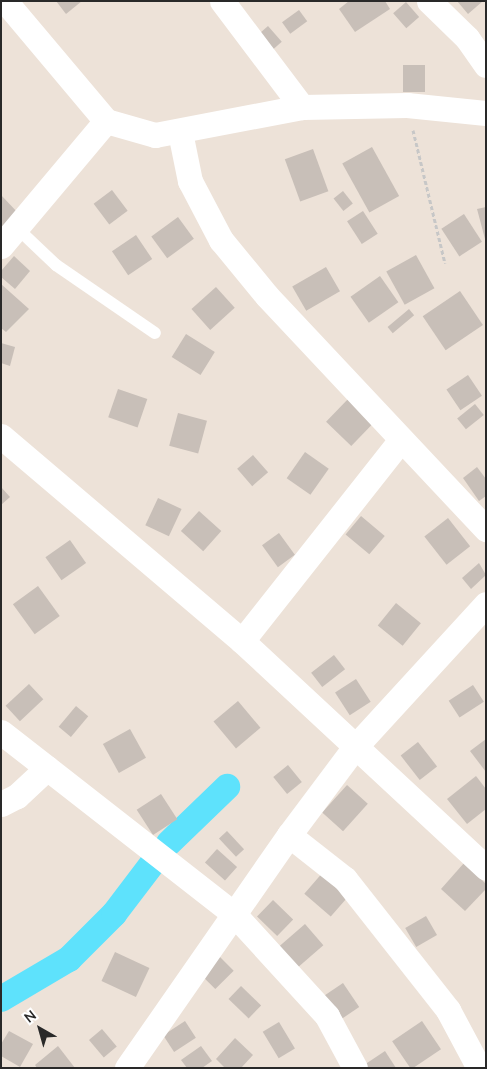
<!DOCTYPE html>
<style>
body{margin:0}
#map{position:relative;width:487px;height:1069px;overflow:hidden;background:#ede2d8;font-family:"Nunito Sans",sans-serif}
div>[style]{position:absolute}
.canal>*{height:26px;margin:-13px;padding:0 13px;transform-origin:13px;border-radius:13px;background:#5ee2fc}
.building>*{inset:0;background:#c8bfb8;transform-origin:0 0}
.path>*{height:3px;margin-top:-1.5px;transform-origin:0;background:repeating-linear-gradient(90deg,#c7c7c7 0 4px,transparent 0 6.5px)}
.service>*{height:12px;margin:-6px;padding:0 6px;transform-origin:6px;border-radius:6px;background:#fff}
.minor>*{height:25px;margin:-12.5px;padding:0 12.5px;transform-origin:12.5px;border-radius:12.5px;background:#fff}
span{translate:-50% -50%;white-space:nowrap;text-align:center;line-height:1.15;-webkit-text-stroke:4px #fff;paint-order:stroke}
.frame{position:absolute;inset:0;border:2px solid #292929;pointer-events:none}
.north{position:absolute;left:15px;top:1004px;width:50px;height:50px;-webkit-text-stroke:4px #fff;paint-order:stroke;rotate:322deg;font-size:14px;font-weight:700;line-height:20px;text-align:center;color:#292929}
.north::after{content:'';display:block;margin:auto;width:18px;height:22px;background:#292929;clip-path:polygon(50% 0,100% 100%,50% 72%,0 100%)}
</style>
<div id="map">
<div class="canal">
<div style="left:169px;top:843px;width:81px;rotate:-44deg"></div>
<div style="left:1px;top:999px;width:79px;rotate:-30.5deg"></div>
<div style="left:69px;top:959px;width:64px;rotate:-45deg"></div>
<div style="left:114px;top:914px;width:63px;rotate:-52.8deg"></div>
</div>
<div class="building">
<div style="clip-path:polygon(56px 1px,82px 1px,66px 14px)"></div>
<div style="clip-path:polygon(349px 1px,385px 1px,390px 9px,355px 32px,339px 9px)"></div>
<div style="clip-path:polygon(457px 1px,483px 1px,468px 14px)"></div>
<div style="left:406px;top:2px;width:20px;height:17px;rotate:49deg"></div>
<div style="left:299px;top:10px;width:14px;height:21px;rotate:54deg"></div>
<div style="left:268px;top:26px;width:21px;height:17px;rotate:49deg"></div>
<div style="left:403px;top:65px;width:22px;height:27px"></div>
<div style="left:372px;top:147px;width:56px;height:34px;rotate:61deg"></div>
<div style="left:313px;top:149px;width:45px;height:30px;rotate:70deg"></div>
<div style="left:112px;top:190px;width:26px;height:23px;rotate:53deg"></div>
<div style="left:343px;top:191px;width:16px;height:12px;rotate:52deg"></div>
<div style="clip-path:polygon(1px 195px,19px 214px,1px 231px)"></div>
<div style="clip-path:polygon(486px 207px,486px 239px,485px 239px,477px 209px)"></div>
<div style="left:363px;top:211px;width:27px;height:19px;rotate:57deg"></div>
<div style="left:464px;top:214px;width:33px;height:27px;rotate:57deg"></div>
<div style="left:178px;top:217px;width:27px;height:33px;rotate:54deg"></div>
<div style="left:136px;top:235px;width:29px;height:29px;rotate:56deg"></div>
<div style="left:416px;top:255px;width:38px;height:34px;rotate:61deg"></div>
<div style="clip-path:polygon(14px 256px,30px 271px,15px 289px,1px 277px,1px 271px)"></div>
<div style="left:326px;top:267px;width:28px;height:39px;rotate:60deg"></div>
<div style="left:380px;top:276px;width:32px;height:36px;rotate:55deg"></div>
<div style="clip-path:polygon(1px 284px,29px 309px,6px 332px,1px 328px)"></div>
<div style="left:216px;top:287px;width:28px;height:33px;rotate:48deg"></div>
<div style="left:460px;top:291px;width:41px;height:45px;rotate:56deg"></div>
<div style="left:409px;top:309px;width:8px;height:28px;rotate:50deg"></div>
<div style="left:186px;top:334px;width:34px;height:27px;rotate:32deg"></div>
<div style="clip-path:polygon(1px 343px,15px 347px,10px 366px,1px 363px)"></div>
<div style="left:468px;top:375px;width:25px;height:26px;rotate:56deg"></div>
<div style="left:118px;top:389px;width:31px;height:30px;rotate:19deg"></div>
<div style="left:349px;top:398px;width:35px;height:33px;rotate:44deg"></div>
<div style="left:475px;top:404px;width:14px;height:23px;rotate:51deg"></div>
<div style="left:178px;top:413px;width:30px;height:34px;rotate:15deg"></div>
<div style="left:305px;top:452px;width:29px;height:32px;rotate:35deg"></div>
<div style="left:253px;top:455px;width:23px;height:21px;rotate:49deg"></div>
<div style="clip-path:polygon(477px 467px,486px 479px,486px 496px,479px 501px,463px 478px)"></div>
<div style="clip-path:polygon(1px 487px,10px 497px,1px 505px)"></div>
<div style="left:158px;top:498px;width:26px;height:30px;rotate:25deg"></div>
<div style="left:199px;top:511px;width:30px;height:27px;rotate:42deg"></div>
<div style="left:361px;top:516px;width:31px;height:24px;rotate:40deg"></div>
<div style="left:448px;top:518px;width:36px;height:30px;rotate:52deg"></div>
<div style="left:279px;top:533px;width:27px;height:21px;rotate:54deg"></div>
<div style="left:70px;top:540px;width:28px;height:30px;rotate:55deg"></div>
<div style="clip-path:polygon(479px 563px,486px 575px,471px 589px,462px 578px)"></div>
<div style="left:38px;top:586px;width:37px;height:31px;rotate:54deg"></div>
<div style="left:396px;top:603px;width:32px;height:29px;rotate:39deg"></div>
<div style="left:334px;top:655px;width:18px;height:29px;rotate:52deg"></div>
<div style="left:356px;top:679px;width:27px;height:25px;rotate:57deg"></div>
<div style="left:29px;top:684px;width:21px;height:32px;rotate:47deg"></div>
<div style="left:473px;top:685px;width:20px;height:29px;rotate:57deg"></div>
<div style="left:238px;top:701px;width:35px;height:32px;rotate:50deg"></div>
<div style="left:76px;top:706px;width:16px;height:27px;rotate:40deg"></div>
<div style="left:130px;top:729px;width:33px;height:31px;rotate:61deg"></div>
<div style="clip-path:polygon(486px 739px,486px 772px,470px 751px)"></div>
<div style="left:418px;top:742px;width:31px;height:22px;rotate:52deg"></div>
<div style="left:288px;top:765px;width:22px;height:19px;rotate:51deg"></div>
<div style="clip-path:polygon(476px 776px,486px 789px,486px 809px,467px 824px,447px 799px)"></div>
<div style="left:347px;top:785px;width:28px;height:37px;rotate:42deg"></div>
<div style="left:161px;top:794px;width:30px;height:29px;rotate:57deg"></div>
<div style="left:227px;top:831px;width:25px;height:11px;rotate:47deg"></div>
<div style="left:217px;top:849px;width:27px;height:18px;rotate:42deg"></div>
<div style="clip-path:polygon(464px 863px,486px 884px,486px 889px,465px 911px,441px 889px)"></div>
<div style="left:324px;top:871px;width:35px;height:30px;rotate:41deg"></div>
<div style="left:273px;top:900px;width:28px;height:23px;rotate:44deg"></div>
<div style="left:426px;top:916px;width:22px;height:24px;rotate:60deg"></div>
<div style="left:305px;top:924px;width:28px;height:34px;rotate:49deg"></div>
<div style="left:115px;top:952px;width:38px;height:32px;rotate:25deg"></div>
<div style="left:216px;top:953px;width:25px;height:26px;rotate:45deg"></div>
<div style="left:343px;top:983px;width:29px;height:25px;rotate:56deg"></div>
<div style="left:241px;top:986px;width:28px;height:18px;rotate:44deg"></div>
<div style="left:185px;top:1021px;width:20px;height:26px;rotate:57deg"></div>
<div style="left:422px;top:1021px;width:34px;height:36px;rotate:56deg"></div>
<div style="left:279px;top:1022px;width:31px;height:19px;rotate:59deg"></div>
<div style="left:102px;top:1029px;width:23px;height:17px;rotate:50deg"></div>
<div style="clip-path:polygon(9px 1031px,33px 1044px,20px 1067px,1px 1056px,1px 1044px)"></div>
<div style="clip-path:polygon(235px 1038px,253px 1055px,241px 1068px,225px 1068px,216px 1059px)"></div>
<div style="clip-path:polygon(58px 1046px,75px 1068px,37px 1068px,35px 1065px)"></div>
<div style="clip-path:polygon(201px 1046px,212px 1061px,202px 1068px,187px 1068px,181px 1060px)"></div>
<div style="clip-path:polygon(385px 1051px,396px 1068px,362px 1068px,361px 1067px)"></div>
</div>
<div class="path">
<div style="left:413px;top:130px;width:137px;rotate:76.5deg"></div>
</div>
<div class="service">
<div style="left:17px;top:228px;width:54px;rotate:43.5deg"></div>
<div style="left:56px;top:265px;width:120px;rotate:34.5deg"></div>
</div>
<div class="minor">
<div style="left:5px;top:1px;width:157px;rotate:49.9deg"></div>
<div style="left:222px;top:1px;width:133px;rotate:53deg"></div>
<div style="left:429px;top:1px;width:53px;rotate:44.2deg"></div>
<div style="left:467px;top:38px;width:33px;rotate:55deg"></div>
<div style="left:180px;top:132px;width:50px;rotate:78.5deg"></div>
<div style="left:190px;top:181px;width:67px;rotate:62.3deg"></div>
<div style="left:221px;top:240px;width:72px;rotate:50.6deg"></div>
<div style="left:267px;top:296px;width:320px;rotate:46.8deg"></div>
<div style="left:1px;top:246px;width:163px;rotate:-50deg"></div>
<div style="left:106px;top:121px;width:51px;rotate:15.9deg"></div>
<div style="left:155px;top:135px;width:150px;rotate:-10.8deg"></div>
<div style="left:302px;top:107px;width:105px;rotate:-1.1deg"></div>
<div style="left:407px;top:105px;width:79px;rotate:5.8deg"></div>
<div style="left:1px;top:436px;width:316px;rotate:40.4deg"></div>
<div style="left:242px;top:641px;width:333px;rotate:42.9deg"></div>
<div style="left:242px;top:641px;width:256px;rotate:-51.7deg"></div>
<div style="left:1px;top:732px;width:296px;rotate:38deg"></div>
<div style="left:234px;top:914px;width:138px;rotate:47.6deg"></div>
<div style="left:327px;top:1016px;width:59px;rotate:61.7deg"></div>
<div style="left:1px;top:804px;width:18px;rotate:-27deg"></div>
<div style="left:17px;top:796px;width:41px;rotate:-43deg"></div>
<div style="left:289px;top:835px;width:71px;rotate:38.2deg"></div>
<div style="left:345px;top:879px;width:167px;rotate:51.8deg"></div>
<div style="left:448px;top:1010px;width:66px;rotate:61.9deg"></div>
<div style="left:127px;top:1068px;width:284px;rotate:-55.2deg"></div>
<div style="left:289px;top:835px;width:109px;rotate:-53.2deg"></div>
<div style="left:354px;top:748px;width:195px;rotate:-47.5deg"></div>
</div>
<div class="frame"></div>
<div class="north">N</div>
</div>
